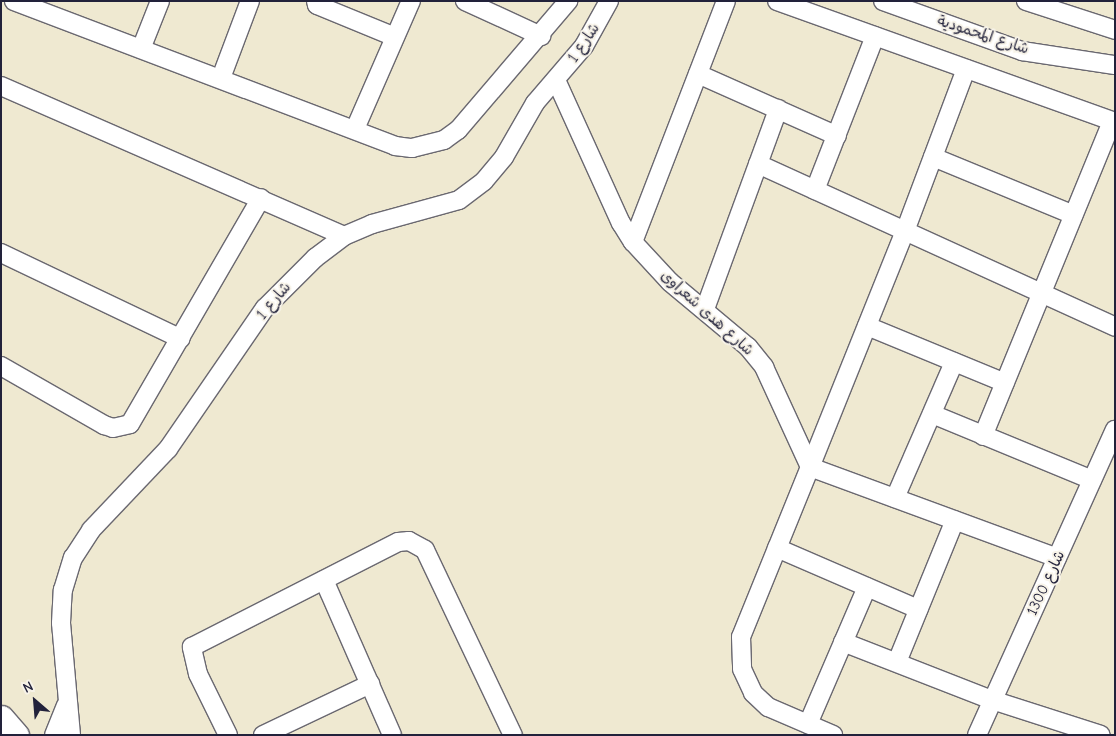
<!DOCTYPE html>
<meta charset="utf-8">
<style>
body{margin:0}
#map{position:relative;width:1116px;height:736px;overflow:hidden;background:#efe9d1;font-family:"Comic Neue","Playpen Sans Arabic",sans-serif}
div>[style]{position:absolute}
.roads{filter:drop-shadow(1px 0 #6a6870) drop-shadow(-1px 0 #6a6870) drop-shadow(0 1px #6a6870) drop-shadow(0 -1px #6a6870)}
.street>*{height:18px;margin:-9px;padding:0 9px;transform-origin:9px;border-radius:9px;background:#fff}
.secondary>*{height:25px;margin:-12.5px;padding:0 12.5px;transform-origin:12.5px;border-radius:12.5px;background:#fff}
span{translate:-50% -50%;white-space:nowrap;text-align:center;line-height:1.15;-webkit-text-stroke:4px #f7f3e8;paint-order:stroke}
.street-label{font-size:15px;color:#22223b}
.frame{position:absolute;inset:0;border:2px solid #22223b;pointer-events:none}
.north{position:absolute;left:10px;top:676px;width:50px;height:50px;-webkit-text-stroke:4px #f7f3e8;paint-order:stroke;rotate:333deg;font-size:14px;font-weight:700;line-height:20px;text-align:center;color:#22223b}
.north::after{content:'';display:block;margin:auto;width:18px;height:22px;background:#22223b;clip-path:polygon(50% 0,100% 100%,50% 72%,0 100%)}
</style>
<div id="map">
<div class="roads">
<div class="street">
<div style="left:14px;top:1px;width:408px;rotate:20.8deg"></div>
<div style="left:395px;top:146px;width:17px;rotate:7deg"></div>
<div style="left:412px;top:148px;width:33px;rotate:-14deg"></div>
<div style="left:444px;top:140px;width:17px;rotate:-36deg"></div>
<div style="left:458px;top:130px;width:170px;rotate:-49.5deg"></div>
<div style="left:316px;top:1px;width:4px;rotate:76deg"></div>
<div style="left:317px;top:5px;width:84px;rotate:22.3deg"></div>
<div style="left:465px;top:1px;width:84px;rotate:24.7deg"></div>
<div style="left:777px;top:1px;width:359px;rotate:19.7deg"></div>
<div style="left:883px;top:1px;width:148px;rotate:19.8deg"></div>
<div style="left:1022px;top:51px;width:94px;rotate:8.6deg"></div>
<div style="left:1026px;top:1px;width:94px;rotate:18deg"></div>
<div style="left:141px;top:49px;width:52px;rotate:-68.4deg"></div>
<div style="left:966px;top:69px;width:173px;rotate:110.6deg"></div>
<div style="left:905px;top:231px;width:254px;rotate:111.9deg"></div>
<div style="left:810px;top:467px;width:263px;rotate:20.2deg"></div>
<div style="left:698px;top:74px;width:152px;rotate:24deg"></div>
<div style="left:221px;top:78px;width:82px;rotate:-69.4deg"></div>
<div style="left:556px;top:80px;width:157px;rotate:65.6deg"></div>
<div style="left:621px;top:223px;width:22px;rotate:58deg"></div>
<div style="left:633px;top:242px;width:54px;rotate:47.2deg"></div>
<div style="left:670px;top:282px;width:102px;rotate:39.8deg"></div>
<div style="left:748px;top:347px;width:26px;rotate:51deg"></div>
<div style="left:764px;top:367px;width:110px;rotate:65.3deg"></div>
<div style="left:810px;top:467px;width:183px;rotate:112.1deg"></div>
<div style="left:741px;top:637px;width:32px;rotate:88deg"></div>
<div style="left:742px;top:669px;width:26px;rotate:65deg"></div>
<div style="left:753px;top:693px;width:21px;rotate:43deg"></div>
<div style="left:768px;top:707px;width:71px;rotate:23.3deg"></div>
<div style="left:1px;top:86px;width:374px;rotate:23.6deg"></div>
<div style="left:355px;top:129px;width:140px;rotate:-66.4deg"></div>
<div style="left:933px;top:157px;width:152px;rotate:22.4deg"></div>
<div style="left:758px;top:164px;width:392px;rotate:24.5deg"></div>
<div style="left:815px;top:190px;width:165px;rotate:-68.7deg"></div>
<div style="left:633px;top:242px;width:258px;rotate:-68.9deg"></div>
<div style="left:1px;top:253px;width:199px;rotate:25.5deg"></div>
<div style="left:705px;top:309px;width:213px;rotate:-69.9deg"></div>
<div style="left:867px;top:326px;width:149px;rotate:22.4deg"></div>
<div style="left:1px;top:366px;width:119px;rotate:29.8deg"></div>
<div style="left:104px;top:425px;width:9px;rotate:18deg"></div>
<div style="left:113px;top:428px;width:17px;rotate:-13deg"></div>
<div style="left:130px;top:424px;width:261px;rotate:-59.9deg"></div>
<div style="left:932px;top:414px;width:173px;rotate:22.4deg"></div>
<div style="left:983px;top:436px;width:340px;rotate:-67.7deg"></div>
<div style="left:895px;top:498px;width:148px;rotate:-66.5deg"></div>
<div style="left:777px;top:548px;width:154px;rotate:23.4deg"></div>
<div style="left:324px;top:580px;width:169px;rotate:66.3deg"></div>
<div style="left:843px;top:642px;width:160px;rotate:21.3deg"></div>
<div style="left:992px;top:700px;width:114px;rotate:17.8deg"></div>
<div style="left:897px;top:662px;width:153px;rotate:-67.8deg"></div>
<div style="left:808px;top:724px;width:149px;rotate:-66.7deg"></div>
<div style="left:54px;top:735px;width:32px;rotate:-68deg"></div>
<div style="left:71px;top:735px;width:112px;rotate:-95.1deg"></div>
<div style="left:61px;top:623px;width:33px;rotate:-87deg"></div>
<div style="left:63px;top:590px;width:34px;rotate:-73deg"></div>
<div style="left:73px;top:558px;width:33px;rotate:-57deg"></div>
<div style="left:91px;top:530px;width:112px;rotate:-46.5deg"></div>
<div style="left:168px;top:449px;width:171px;rotate:-55.5deg"></div>
<div style="left:265px;top:308px;width:71px;rotate:-45deg"></div>
<div style="left:315px;top:258px;width:36px;rotate:-37deg"></div>
<div style="left:344px;top:236px;width:30px;rotate:-23deg"></div>
<div style="left:372px;top:224px;width:90px;rotate:-15.4deg"></div>
<div style="left:459px;top:200px;width:31px;rotate:-37deg"></div>
<div style="left:484px;top:181px;width:31px;rotate:-50deg"></div>
<div style="left:504px;top:157px;width:62px;rotate:-60.1deg"></div>
<div style="left:535px;top:103px;width:75px;rotate:-49.3deg"></div>
<div style="left:584px;top:46px;width:51px;rotate:-60.9deg"></div>
<div style="left:228px;top:735px;width:68px;rotate:-116.2deg"></div>
<div style="left:198px;top:674px;width:28px;rotate:-103deg"></div>
<div style="left:192px;top:647px;width:231px;rotate:-27deg"></div>
<div style="left:398px;top:542px;width:11px;rotate:-5deg"></div>
<div style="left:409px;top:541px;width:18px;rotate:29deg"></div>
<div style="left:425px;top:550px;width:205px;rotate:64.6deg"></div>
<div style="left:263px;top:735px;width:119px;rotate:-25.5deg"></div>
<div style="left:977px;top:735px;width:335px;rotate:-65.7deg"></div>
</div>
<div class="secondary">
<div style="left:1px;top:718px;width:23px;rotate:49deg"></div>
</div>
</div>
<div class="street-label">
<span style="left:983px;top:35px;rotate:18deg">شارع المحمودية</span>
<span style="left:584px;top:43px;rotate:-56deg">شارع 1</span>
<span style="left:274px;top:301px;rotate:-50deg">شارع 1</span>
<span style="left:707px;top:313px;rotate:42deg">شارع هدى شعراوى</span>
<span style="left:1046px;top:583px;rotate:-65deg">شارع 1300</span>
</div>
<div class="frame"></div>
<div class="north">N</div>
</div>
